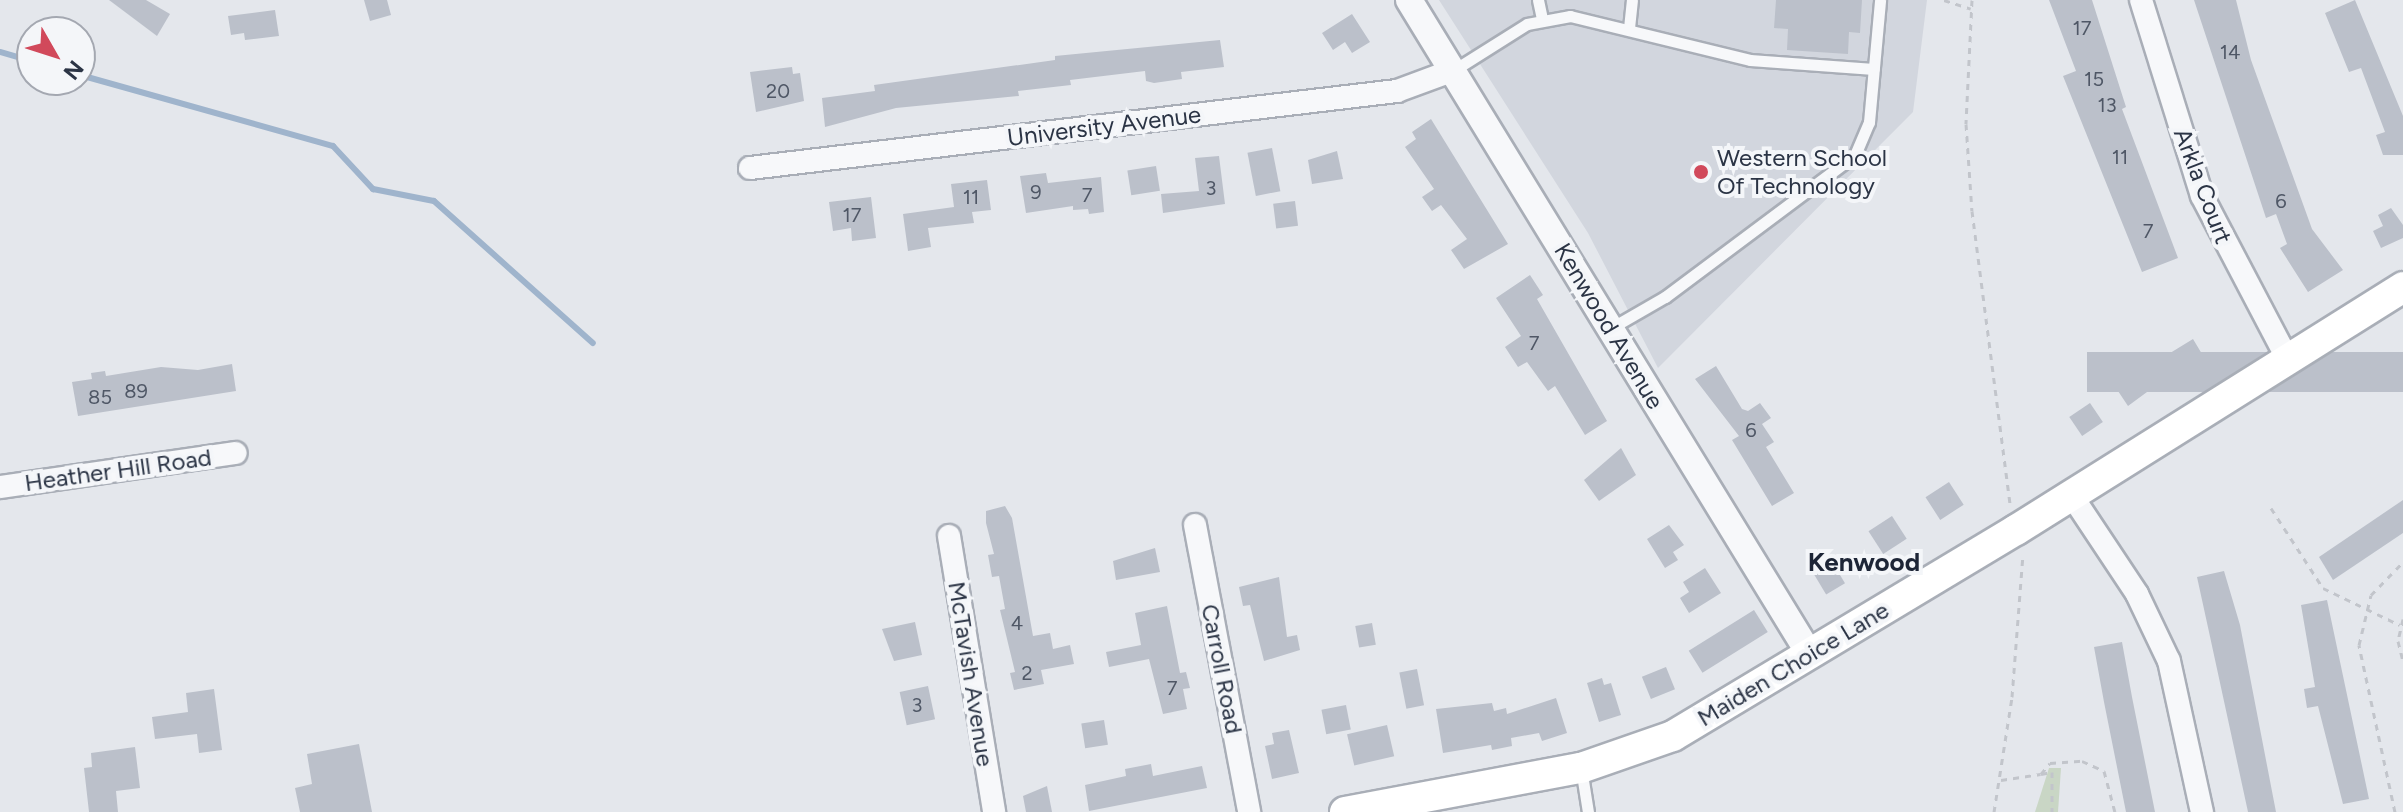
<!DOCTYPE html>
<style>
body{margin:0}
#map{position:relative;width:2403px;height:812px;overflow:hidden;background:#e4e7ec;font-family:Figtree,sans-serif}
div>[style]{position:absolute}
.built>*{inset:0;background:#d2d6de}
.green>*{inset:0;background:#c9d6c5}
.stream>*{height:6px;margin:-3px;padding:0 3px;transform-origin:3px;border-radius:3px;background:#9fb4cc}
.building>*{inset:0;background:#bbc0ca;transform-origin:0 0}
.path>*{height:3px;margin-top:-1.5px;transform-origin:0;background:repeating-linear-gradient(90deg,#c2c5cb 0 6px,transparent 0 12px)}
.roads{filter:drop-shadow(2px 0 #a9aeb7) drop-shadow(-2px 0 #a9aeb7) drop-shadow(0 2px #a9aeb7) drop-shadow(0 -2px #a9aeb7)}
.service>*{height:11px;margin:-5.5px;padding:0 5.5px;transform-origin:5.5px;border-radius:5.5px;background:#f7f8fa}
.minor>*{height:22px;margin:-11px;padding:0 11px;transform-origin:11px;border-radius:11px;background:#f7f8fa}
.tertiary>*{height:26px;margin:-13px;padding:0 13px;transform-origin:13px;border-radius:13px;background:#f7f8fa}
.secondary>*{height:30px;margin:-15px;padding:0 15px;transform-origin:15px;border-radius:15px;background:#fff}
.dots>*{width:22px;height:22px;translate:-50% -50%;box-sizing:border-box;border:4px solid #f4f6f9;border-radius:50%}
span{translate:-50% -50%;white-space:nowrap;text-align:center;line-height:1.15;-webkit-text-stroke:8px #f4f6f9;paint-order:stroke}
.number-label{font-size:20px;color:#4f5766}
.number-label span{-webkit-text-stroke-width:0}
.street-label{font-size:24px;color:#2b3445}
.poi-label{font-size:24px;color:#2b3445}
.left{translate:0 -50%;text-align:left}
.neighbourhood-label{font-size:26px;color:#1d2536;font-weight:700}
.north{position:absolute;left:16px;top:16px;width:80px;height:80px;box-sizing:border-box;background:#f4f6f9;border:2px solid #a4a8b1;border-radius:50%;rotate:129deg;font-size:22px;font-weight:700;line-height:32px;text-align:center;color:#2b3445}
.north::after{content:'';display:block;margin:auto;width:28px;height:36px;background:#d1495b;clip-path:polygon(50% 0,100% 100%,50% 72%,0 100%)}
</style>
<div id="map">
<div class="built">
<div style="clip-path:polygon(1439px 0,1927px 0,1913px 112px,1658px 368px,1588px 233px)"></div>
</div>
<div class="green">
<div style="clip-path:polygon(2049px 768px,2061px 768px,2058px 812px,2035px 812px)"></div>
</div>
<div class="stream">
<div style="left:0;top:52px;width:33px;rotate:16deg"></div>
<div style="left:80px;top:75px;width:263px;rotate:15.7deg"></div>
<div style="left:333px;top:146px;width:59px;rotate:47.1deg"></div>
<div style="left:373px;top:189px;width:62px;rotate:11.1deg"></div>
<div style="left:434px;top:201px;width:213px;rotate:41.8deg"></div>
</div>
<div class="building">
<div style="clip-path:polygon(109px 0,146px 0,170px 14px,157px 36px)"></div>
<div style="clip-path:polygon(364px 0,387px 0,391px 15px,370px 21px)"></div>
<div style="clip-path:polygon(1776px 0,1862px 0,1860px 33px,1849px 32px,1848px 54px,1787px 50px,1788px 29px,1774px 28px)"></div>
<div style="clip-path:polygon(2049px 0,2092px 0,2126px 107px,2122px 109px,2178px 258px,2142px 272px,2063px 76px,2076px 71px)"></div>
<div style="clip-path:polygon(2194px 0,2236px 0,2251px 60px,2312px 229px,2343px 270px,2308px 292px,2280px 248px,2287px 244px,2276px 214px,2266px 218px)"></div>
<div style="clip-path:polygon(2355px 0,2403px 116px,2403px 155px,2383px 155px,2376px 135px,2385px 132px,2361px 68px,2349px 72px,2325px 13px)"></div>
<div style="clip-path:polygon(275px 10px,279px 36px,245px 40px,244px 33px,231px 35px,228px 16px)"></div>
<div style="clip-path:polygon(1352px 14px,1370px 42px,1352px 53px,1345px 42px,1333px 50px,1322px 33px)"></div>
<div style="clip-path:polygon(1220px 40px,1224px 67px,1181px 72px,1182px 79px,1154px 83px,1146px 81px,1145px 71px,1070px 80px,1071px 85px,1018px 91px,1019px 96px,896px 108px,825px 127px,822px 98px,875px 91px,874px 85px,1055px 60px,1055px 56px)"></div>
<div style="clip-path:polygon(792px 67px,793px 74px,800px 73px,804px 101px,756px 112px,750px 72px)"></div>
<div style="clip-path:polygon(1431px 119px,1508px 244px,1464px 269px,1451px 250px,1467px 239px,1441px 205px,1432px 211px,1422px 197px,1434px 189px,1405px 147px,1416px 139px,1412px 132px)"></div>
<div style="left:1272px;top:148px;width:44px;height:25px;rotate:79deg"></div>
<div style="clip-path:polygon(1337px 151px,1343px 179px,1312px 184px,1308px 160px)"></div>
<div style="clip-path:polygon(1219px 156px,1225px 204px,1163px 213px,1161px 194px,1199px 191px,1195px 158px)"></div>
<div style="left:1156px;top:166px;width:25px;height:29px;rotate:81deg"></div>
<div style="clip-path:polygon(1046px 173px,1048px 183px,1101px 177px,1104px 212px,1089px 214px,1088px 209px,1073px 210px,1073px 206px,1026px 213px,1020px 176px)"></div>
<div style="clip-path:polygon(987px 180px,991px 210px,972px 212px,974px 223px,928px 228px,931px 247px,908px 251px,903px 214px,954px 207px,951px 184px)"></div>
<div style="clip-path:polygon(871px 197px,876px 238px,852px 241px,851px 228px,833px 231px,829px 202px)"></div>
<div style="left:1295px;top:201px;width:25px;height:22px;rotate:83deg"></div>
<div style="clip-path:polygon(2391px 208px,2403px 225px,2403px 238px,2381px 248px,2373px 231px,2383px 226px,2378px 215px)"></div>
<div style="clip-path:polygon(1530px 275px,1543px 295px,1537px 299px,1607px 421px,1585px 435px,1555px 386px,1548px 391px,1527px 362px,1518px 367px,1505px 347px,1521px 336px,1496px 298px)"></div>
<div style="clip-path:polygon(2193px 339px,2205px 359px,2184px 372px,2181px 367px,2128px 406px,2114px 385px,2127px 377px,2121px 369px,2137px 358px,2144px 369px)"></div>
<div style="left:2403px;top:352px;width:40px;height:316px;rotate:90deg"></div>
<div style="clip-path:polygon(232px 364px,236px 391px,78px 416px,72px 382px,92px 379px,91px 373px,105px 371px,106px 376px,161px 367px,198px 370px)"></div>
<div style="clip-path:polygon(1716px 366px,1742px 409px,1748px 411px,1760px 403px,1771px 418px,1762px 424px,1774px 442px,1766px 447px,1794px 493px,1772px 506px,1732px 440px,1739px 436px,1695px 379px)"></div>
<div style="left:2090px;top:403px;width:23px;height:25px;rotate:56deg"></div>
<div style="clip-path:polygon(1621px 448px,1636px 475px,1599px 501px,1584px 480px)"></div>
<div style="left:1949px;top:482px;width:27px;height:28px;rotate:57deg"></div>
<div style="clip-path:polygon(2403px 500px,2403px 533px,2333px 580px,2319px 557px)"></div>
<div style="clip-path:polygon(1005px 506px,1012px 518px,1033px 636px,1050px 633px,1053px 649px,1070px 645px,1074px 664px,1041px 670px,1044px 684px,1014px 690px,1010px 673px,1015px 672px,1000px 610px,1005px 609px,999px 576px,992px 577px,988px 555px,994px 554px,986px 523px,986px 511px)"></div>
<div style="left:1892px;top:516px;width:27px;height:28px;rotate:57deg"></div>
<div style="clip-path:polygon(1669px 525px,1684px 545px,1673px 552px,1678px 560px,1665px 568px,1647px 539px)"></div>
<div style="clip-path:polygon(1155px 548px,1160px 572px,1116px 580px,1113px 561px)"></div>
<div style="left:1828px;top:555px;width:33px;height:22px;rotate:59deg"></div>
<div style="clip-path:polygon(1705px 568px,1721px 593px,1689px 613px,1680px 598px,1689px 592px,1683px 582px)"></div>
<div style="clip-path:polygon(2224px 571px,2240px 625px,2276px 812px,2248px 812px,2209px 632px,2197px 577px)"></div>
<div style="clip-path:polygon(1279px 577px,1287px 637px,1297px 635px,1300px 650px,1264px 661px,1250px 605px,1243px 606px,1239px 587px)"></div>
<div style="clip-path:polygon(2327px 600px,2369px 799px,2343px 804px,2318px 706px,2307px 708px,2304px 689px,2315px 687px,2301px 605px)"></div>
<div style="clip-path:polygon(1167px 606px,1180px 673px,1186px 672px,1190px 688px,1183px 689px,1187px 709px,1163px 714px,1149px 659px,1109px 667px,1106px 652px,1141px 645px,1135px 613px)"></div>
<div style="left:1754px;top:610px;width:26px;height:77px;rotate:58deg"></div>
<div style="clip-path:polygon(915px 622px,922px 655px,894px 661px,882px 629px)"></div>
<div style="left:1372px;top:623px;width:22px;height:17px;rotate:80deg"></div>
<div style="clip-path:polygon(2122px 642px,2132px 697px,2155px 812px,2126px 812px,2104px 702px,2094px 647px)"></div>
<div style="left:1666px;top:667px;width:24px;height:26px;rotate:68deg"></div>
<div style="left:1417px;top:669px;width:37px;height:18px;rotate:79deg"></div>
<div style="clip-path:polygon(1602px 678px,1604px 685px,1611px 683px,1621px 715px,1599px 722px,1587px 683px)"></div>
<div style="left:928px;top:686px;width:34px;height:29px;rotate:78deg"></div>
<div style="clip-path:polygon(214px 689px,222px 750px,199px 753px,197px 734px,155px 739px,152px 717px,188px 712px,186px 693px)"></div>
<div style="clip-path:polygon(1556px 698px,1567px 733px,1542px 741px,1539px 733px,1511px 738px,1512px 746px,1492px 750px,1491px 745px,1443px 753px,1436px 709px,1492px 703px,1494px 711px,1506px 708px,1507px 714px)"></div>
<div style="left:1346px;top:705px;width:25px;height:25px;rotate:79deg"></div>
<div style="left:1104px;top:720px;width:25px;height:23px;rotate:81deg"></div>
<div style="left:1387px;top:725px;width:32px;height:41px;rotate:77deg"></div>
<div style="clip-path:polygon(1289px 730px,1299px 773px,1272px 779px,1265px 746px,1274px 744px,1272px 733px)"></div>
<div style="clip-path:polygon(359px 744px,372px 812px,300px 812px,295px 788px,312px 784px,307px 754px)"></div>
<div style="clip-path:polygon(135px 747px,140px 788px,116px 791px,118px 812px,89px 812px,84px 768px,92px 767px,91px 753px)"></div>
<div style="clip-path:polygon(1151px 764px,1153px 776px,1202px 766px,1207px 788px,1089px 811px,1085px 785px,1126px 776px,1125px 769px)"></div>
<div style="clip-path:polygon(1047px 786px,1052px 812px,1026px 812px,1023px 796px)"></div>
</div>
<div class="path">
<div style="left:1944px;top:0;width:28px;rotate:18deg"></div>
<div style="left:1972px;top:0;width:124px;rotate:92.8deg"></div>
<div style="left:1966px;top:124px;width:87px;rotate:86.1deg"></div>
<div style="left:1972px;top:211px;width:296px;rotate:82.6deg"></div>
<div style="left:2271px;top:508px;width:95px;rotate:57deg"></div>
<div style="left:2323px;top:588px;width:85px;rotate:25.7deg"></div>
<div style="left:2403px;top:619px;width:23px;rotate:103deg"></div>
<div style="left:2398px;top:641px;width:21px;rotate:76deg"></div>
<div style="left:2041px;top:774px;width:11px;rotate:-10deg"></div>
<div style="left:2052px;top:772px;width:40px;rotate:90deg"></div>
<div style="left:2001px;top:780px;width:40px;rotate:-8.5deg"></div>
<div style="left:2041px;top:774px;width:14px;rotate:-51deg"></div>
<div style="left:2050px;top:763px;width:32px;rotate:-4deg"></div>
<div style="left:2082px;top:761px;width:24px;rotate:24deg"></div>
<div style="left:2104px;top:771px;width:42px;rotate:75deg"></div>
<div style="left:1994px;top:812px;width:116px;rotate:-81.1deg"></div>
<div style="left:2012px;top:697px;width:142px;rotate:-85.6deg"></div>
<div style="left:2395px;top:812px;width:171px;rotate:-102.2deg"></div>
<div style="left:2359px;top:645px;width:51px;rotate:-76.5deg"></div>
<div style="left:2371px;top:595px;width:46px;rotate:-45.9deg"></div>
</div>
<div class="roads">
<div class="service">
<div style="left:1538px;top:0;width:19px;rotate:78deg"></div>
<div style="left:1629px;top:28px;width:28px;rotate:-84deg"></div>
<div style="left:1454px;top:70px;width:86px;rotate:-32.2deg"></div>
<div style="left:1527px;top:24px;width:44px;rotate:-10.5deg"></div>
<div style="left:1570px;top:16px;width:185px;rotate:13.7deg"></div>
<div style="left:1750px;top:60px;width:124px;rotate:4.2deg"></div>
<div style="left:1611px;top:328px;width:62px;rotate:-29.9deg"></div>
<div style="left:1665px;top:297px;width:237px;rotate:-36.8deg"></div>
<div style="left:1855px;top:155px;width:36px;rotate:-67deg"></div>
<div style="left:1869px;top:122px;width:122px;rotate:-84.8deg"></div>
<div style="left:1581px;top:768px;width:45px;rotate:81deg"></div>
</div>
<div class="minor">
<div style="left:2141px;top:0;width:205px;rotate:72.7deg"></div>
<div style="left:2202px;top:196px;width:187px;rotate:62.3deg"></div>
<div style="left:750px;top:168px;width:652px;rotate:-6.79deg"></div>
<div style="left:1397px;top:91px;width:61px;rotate:-20.2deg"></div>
<div style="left:0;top:487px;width:238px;rotate:-8.2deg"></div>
<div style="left:2072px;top:496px;width:118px;rotate:56.4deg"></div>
<div style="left:2137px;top:594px;width:74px;rotate:64.5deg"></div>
<div style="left:2169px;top:661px;width:155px;rotate:77.7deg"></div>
<div style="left:1195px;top:525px;width:292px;rotate:79.3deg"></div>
<div style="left:949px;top:536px;width:280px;rotate:80.7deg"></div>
</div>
<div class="tertiary">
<div style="left:1409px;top:0;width:766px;rotate:58.51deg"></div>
</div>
<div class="secondary">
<div style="left:1345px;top:812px;width:240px;rotate:-10.6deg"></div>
<div style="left:1581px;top:768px;width:97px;rotate:-19.2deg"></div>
<div style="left:1673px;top:736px;width:400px;rotate:-31deg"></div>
<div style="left:2016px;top:530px;width:457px;rotate:-32.1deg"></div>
</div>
</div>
<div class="dots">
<div style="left:1701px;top:172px;background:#d1495b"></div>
</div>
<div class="number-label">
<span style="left:2082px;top:28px">17</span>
<span style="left:2230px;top:52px">14</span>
<span style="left:2094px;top:79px">15</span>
<span style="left:778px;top:91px">20</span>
<span style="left:2107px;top:105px">13</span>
<span style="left:2120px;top:157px">11</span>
<span style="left:1211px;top:188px">3</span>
<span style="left:1036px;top:192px">9</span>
<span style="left:1087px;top:195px">7</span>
<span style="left:971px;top:197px">11</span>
<span style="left:2281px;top:201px">6</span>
<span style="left:852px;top:215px">17</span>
<span style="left:2148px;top:231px">7</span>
<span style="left:1534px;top:343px">7</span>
<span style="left:136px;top:391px">89</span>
<span style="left:100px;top:397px">85</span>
<span style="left:1751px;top:430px">6</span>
<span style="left:1017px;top:623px">4</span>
<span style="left:1027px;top:673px">2</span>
<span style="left:1172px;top:688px">7</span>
<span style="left:917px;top:705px">3</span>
</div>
<div class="street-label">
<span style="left:1104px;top:126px;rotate:-7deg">University Avenue</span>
<span style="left:2203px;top:186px;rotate:69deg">Arkla Court</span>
<span style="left:1609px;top:326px;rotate:59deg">Kenwood Avenue</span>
<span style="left:118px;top:470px;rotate:-8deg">Heather Hill Road</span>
<span style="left:1793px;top:664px;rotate:-31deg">Maiden Choice Lane</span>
<span style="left:1222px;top:669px;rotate:79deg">Carroll Road</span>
<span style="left:971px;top:674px;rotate:81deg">McTavish Avenue</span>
</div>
<div class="poi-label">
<span class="left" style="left:1717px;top:172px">Western School<br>Of Technology</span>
</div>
<div class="neighbourhood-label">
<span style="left:1864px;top:563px">Kenwood</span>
</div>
<div class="north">N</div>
</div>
